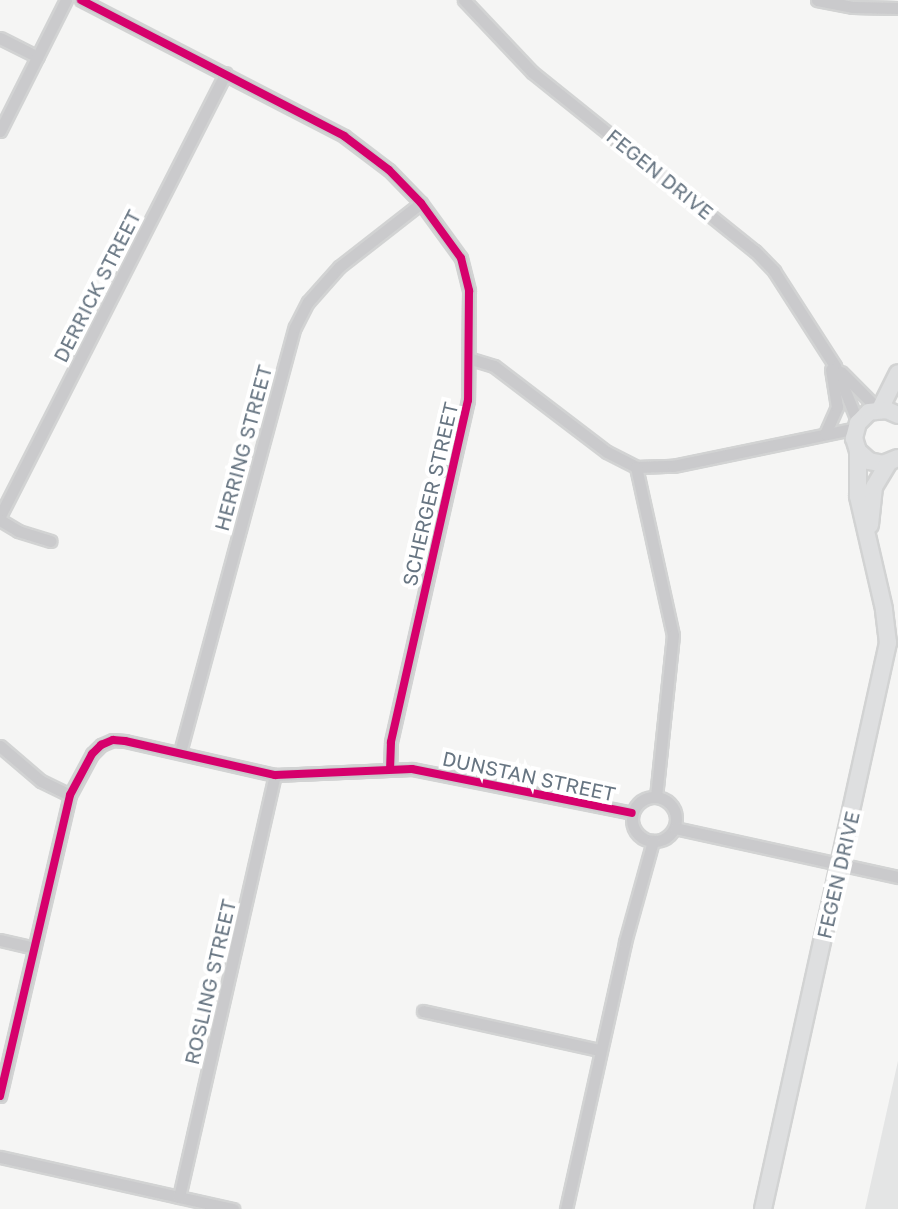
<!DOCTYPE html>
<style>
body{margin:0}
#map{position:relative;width:898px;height:1209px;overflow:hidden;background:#f5f5f4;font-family:"Golos Text",sans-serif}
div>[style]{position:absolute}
.built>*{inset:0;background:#e4e5e5}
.roads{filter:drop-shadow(2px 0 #d2d3d3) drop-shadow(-2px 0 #d2d3d3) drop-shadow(0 2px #d2d3d3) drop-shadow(0 -2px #d2d3d3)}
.street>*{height:11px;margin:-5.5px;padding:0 5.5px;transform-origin:5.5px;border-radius:5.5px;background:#cacacc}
.street>.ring{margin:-5.5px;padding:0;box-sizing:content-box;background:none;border:11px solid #cacacc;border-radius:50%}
.secondary>*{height:16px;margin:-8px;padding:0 8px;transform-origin:8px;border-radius:8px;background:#dedfe0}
.cycleway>*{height:8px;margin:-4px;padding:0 4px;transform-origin:4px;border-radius:4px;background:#d6006c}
span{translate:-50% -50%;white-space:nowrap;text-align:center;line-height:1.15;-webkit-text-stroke:8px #fff;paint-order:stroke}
.street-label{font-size:20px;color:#677582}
</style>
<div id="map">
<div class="built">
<div style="clip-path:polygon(898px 1061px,898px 1209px,865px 1209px)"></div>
</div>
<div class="roads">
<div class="street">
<div style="left:81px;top:0;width:296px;rotate:27.3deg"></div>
<div style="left:344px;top:136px;width:56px;rotate:37.1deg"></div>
<div style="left:389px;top:170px;width:46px;rotate:45.9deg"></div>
<div style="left:421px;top:203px;width:68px;rotate:54deg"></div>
<div style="left:461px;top:258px;width:34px;rotate:76deg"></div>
<div style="left:469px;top:291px;width:109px;rotate:90.5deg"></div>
<div style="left:468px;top:400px;width:351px;rotate:102.7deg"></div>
<div style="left:391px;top:742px;width:26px;rotate:92deg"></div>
<div style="left:464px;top:0;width:99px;rotate:46.6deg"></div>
<div style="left:532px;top:72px;width:286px;rotate:38.8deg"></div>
<div style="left:755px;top:251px;width:28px;rotate:46deg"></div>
<div style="left:774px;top:271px;width:113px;rotate:57.3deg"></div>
<div style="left:835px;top:366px;width:61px;rotate:68deg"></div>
<div style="left:817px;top:0;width:37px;rotate:11deg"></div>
<div style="left:853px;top:7px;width:45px;rotate:1.3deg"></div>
<div style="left:0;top:38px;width:42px;rotate:26.6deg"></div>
<div style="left:0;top:131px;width:147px;rotate:-63.3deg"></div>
<div style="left:471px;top:359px;width:24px;rotate:17deg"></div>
<div style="left:494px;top:366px;width:142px;rotate:37.3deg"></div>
<div style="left:607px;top:452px;width:33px;rotate:27deg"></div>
<div style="left:636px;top:467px;width:37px;rotate:-2deg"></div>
<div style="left:673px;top:466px;width:187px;rotate:-11.7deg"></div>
<div style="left:841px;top:372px;width:52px;rotate:45deg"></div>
<div style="left:825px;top:434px;width:30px;rotate:-66deg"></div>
<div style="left:837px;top:407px;width:38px;rotate:-99deg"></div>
<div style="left:636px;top:467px;width:172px;rotate:77.6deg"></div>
<div style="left:673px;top:635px;width:163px;rotate:96deg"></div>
<div style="left:0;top:516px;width:497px;rotate:-63deg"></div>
<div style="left:0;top:520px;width:21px;rotate:31deg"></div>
<div style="left:18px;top:531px;width:34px;rotate:17deg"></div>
<div style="left:0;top:746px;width:54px;rotate:40.5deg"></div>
<div style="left:41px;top:781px;width:32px;rotate:26deg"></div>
<div style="left:180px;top:752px;width:440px;rotate:-74.9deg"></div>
<div style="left:295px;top:327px;width:28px;rotate:-63deg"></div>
<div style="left:308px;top:302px;width:47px;rotate:-48.5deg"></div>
<div style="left:339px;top:267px;width:104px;rotate:-38deg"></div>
<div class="ring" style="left:632px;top:797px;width:33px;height:33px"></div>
<div style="left:675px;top:828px;width:228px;rotate:12.4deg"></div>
<div style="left:0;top:940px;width:35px;rotate:13deg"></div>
<div style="left:423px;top:1011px;width:180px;rotate:12.5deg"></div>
<div style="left:0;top:1096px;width:309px;rotate:-76.9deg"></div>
<div style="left:70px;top:795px;width:47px;rotate:-61.8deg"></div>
<div style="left:92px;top:754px;width:13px;rotate:-45deg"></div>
<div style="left:101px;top:745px;width:13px;rotate:-23deg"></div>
<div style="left:113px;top:740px;width:12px;rotate:5deg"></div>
<div style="left:125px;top:741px;width:154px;rotate:12.8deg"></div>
<div style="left:275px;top:775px;width:137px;rotate:-2.5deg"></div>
<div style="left:412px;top:769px;width:224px;rotate:11.3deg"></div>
<div style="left:0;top:1157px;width:239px;rotate:12.6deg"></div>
<div style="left:179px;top:1197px;width:433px;rotate:-77.2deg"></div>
<div style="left:566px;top:1209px;width:273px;rotate:-77.5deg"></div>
<div style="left:625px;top:942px;width:105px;rotate:-74.5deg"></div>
</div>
<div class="secondary">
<div style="left:880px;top:409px;width:40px;rotate:-63.4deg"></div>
<div style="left:898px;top:415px;width:12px;rotate:-156deg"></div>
<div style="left:887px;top:410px;width:18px;rotate:174deg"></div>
<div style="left:869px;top:412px;width:16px;rotate:135deg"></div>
<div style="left:858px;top:423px;width:16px;rotate:105deg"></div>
<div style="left:854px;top:438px;width:14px;rotate:73deg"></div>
<div style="left:858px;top:451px;width:15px;rotate:42deg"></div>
<div style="left:869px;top:461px;width:14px;rotate:12deg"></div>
<div style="left:883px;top:464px;width:16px;rotate:-22deg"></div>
<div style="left:870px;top:525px;width:38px;rotate:-84deg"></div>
<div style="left:874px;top:487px;width:29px;rotate:-59deg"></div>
<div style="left:763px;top:1209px;width:580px;rotate:-77.55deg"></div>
<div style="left:888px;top:643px;width:34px;rotate:-97deg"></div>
<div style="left:884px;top:609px;width:116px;rotate:-103deg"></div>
<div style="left:858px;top:496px;width:45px;rotate:-90deg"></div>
</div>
</div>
<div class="cycleway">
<div style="left:81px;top:0;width:296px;rotate:27.3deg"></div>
<div style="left:344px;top:136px;width:56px;rotate:37.1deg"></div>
<div style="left:389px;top:170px;width:46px;rotate:45.9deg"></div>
<div style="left:421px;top:203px;width:68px;rotate:54deg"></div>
<div style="left:461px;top:258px;width:34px;rotate:76deg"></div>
<div style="left:469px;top:291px;width:109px;rotate:90.5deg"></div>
<div style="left:468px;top:400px;width:351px;rotate:102.7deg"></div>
<div style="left:391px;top:742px;width:26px;rotate:92deg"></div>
<div style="left:0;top:1096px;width:309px;rotate:-76.9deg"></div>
<div style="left:70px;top:795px;width:47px;rotate:-61.8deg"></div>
<div style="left:92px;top:754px;width:13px;rotate:-45deg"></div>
<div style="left:101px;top:745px;width:13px;rotate:-23deg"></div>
<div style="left:113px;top:740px;width:12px;rotate:5deg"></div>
<div style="left:125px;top:741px;width:154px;rotate:12.8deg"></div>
<div style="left:275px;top:775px;width:137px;rotate:-2.5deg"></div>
<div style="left:412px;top:769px;width:224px;rotate:11.3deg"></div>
</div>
<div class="street-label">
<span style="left:660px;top:174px;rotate:39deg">FEGEN DRIVE</span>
<span style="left:97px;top:286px;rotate:-63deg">DERRICK STREET</span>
<span style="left:243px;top:448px;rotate:-75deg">HERRING STREET</span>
<span style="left:430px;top:494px;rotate:-77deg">SCHERGER STREET</span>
<span style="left:529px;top:776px;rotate:12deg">DUNSTAN STREET</span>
<span style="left:838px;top:875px;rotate:-77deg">FEGEN DRIVE</span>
<span style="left:210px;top:982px;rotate:-77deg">ROSLING STREET</span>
</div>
</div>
